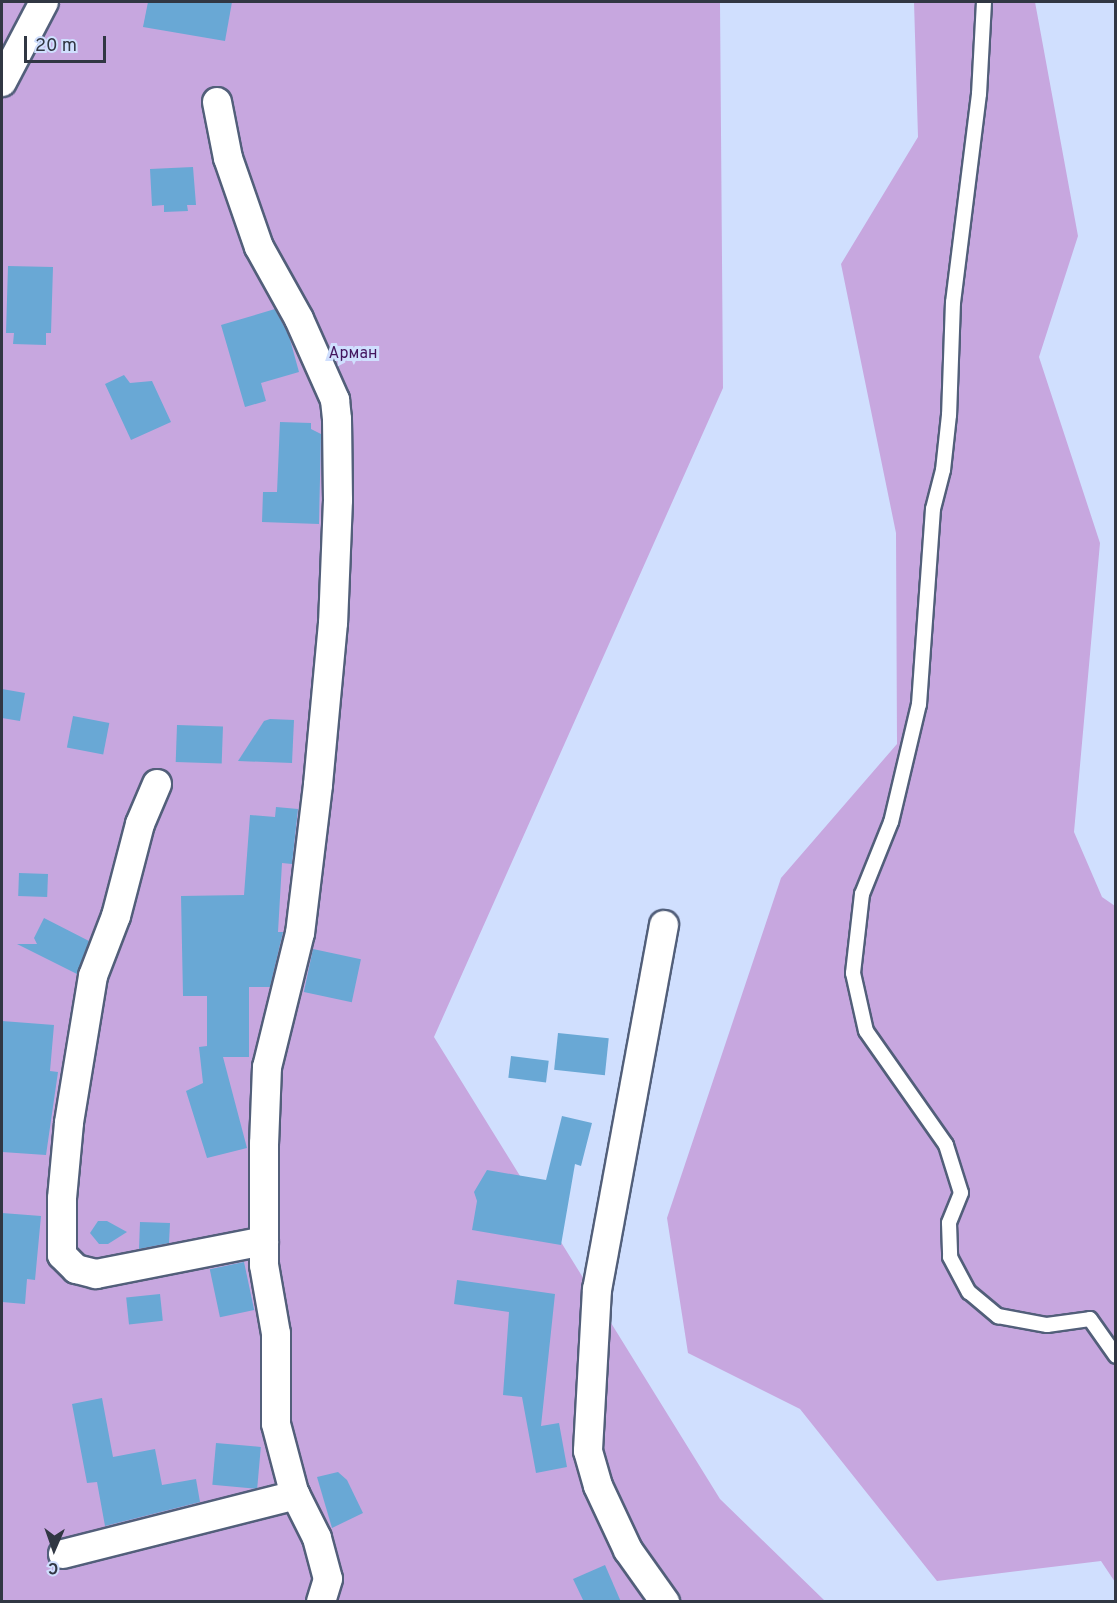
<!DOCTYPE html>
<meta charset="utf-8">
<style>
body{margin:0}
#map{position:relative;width:1117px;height:1603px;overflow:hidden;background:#d0dffe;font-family:Overpass,sans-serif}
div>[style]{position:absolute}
.green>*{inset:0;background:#c7a7df}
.building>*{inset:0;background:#69a8d5;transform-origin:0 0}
.roads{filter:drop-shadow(2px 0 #525f7a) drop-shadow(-2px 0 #525f7a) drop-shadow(0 2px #525f7a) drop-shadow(0 -2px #525f7a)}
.service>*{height:14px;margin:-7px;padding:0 7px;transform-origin:7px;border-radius:7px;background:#fff}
.minor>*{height:28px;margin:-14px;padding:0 14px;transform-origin:14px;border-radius:14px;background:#fff}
span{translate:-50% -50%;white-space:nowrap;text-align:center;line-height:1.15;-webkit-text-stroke:6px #d0dffe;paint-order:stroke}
.park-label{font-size:16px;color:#43155d}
.frame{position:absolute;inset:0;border:3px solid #313743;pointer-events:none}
.north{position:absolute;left:24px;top:1519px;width:60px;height:60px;-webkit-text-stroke:4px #d0dffe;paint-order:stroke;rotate:182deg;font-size:16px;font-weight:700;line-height:24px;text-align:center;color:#313743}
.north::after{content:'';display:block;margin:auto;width:21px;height:27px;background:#313743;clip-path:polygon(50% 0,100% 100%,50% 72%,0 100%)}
.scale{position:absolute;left:24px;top:36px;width:82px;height:27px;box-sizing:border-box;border:3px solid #313743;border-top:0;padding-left:8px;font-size:18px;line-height:21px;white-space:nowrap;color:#313743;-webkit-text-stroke:4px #d0dffe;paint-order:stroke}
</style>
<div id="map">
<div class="green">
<div style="clip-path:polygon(2px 2px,720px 2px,723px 388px,434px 1037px,720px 1499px,825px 1601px,2px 1602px)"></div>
<div style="clip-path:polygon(914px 2px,1035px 2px,1078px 236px,1039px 357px,1100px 543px,1074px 832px,1102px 897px,1115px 906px,1115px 1582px,1101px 1561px,937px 1581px,800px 1409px,688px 1353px,667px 1218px,781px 878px,897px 744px,896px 533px,841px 264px,918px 137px)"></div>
</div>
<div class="building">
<div style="clip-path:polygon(148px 2px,232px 2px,225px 41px,143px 27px)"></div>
<div style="clip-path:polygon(193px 167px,196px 205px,187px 205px,188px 211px,164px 212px,164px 205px,152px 206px,150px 169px)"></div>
<div style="clip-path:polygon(8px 266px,53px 267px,51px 333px,46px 333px,46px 345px,13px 344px,14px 333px,6px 333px)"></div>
<div style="clip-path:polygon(275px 309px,289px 336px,299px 372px,261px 383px,266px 401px,245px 407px,221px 325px)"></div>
<div style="clip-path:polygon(124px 375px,130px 383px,152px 381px,171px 422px,131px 440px,105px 384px)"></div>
<div style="clip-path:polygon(280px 422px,311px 423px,311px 429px,321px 434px,319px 524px,262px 522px,263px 492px,277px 492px)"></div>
<div style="clip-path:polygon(2px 689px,25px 693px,20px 721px,2px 718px)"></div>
<div style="left:73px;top:716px;width:37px;height:32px;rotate:11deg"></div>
<div style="clip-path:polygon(270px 719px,294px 720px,292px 763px,238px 761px,264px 721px)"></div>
<div style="left:177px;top:725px;width:46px;height:37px;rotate:2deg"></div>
<div style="clip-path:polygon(276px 807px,298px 809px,292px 864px,282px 863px,278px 932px,283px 932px,270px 987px,249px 987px,249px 1057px,223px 1057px,247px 1148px,207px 1158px,186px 1091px,203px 1083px,199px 1047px,207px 1046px,207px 996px,183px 996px,181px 896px,244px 895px,250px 815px,275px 817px)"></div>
<div style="left:19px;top:873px;width:29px;height:23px;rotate:2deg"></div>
<div style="clip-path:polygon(44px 918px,89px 941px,77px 974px,17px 944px,37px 944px,34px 938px)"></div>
<div style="left:313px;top:949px;width:49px;height:44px;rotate:12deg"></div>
<div style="clip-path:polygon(2px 1021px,54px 1025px,50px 1071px,58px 1072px,46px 1155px,2px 1152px)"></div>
<div style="left:558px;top:1033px;width:51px;height:37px;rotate:6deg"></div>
<div style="left:511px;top:1056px;width:38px;height:22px;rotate:7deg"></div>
<div style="clip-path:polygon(562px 1116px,592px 1123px,581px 1166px,575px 1164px,561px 1245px,472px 1230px,477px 1201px,474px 1192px,487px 1170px,546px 1180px)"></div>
<div style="clip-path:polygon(2px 1213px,41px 1216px,35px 1280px,27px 1279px,25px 1304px,2px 1302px)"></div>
<div style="clip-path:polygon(98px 1221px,107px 1221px,127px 1232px,108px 1244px,99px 1244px,90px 1233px)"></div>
<div style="clip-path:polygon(140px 1222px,170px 1223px,169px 1243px,139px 1249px)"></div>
<div style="left:244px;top:1262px;width:49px;height:35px;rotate:78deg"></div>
<div style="clip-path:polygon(457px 1280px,555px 1294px,541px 1426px,559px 1423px,567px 1467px,536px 1473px,522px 1397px,503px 1395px,509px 1312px,454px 1304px)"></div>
<div style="left:160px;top:1294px;width:27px;height:34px;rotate:84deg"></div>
<div style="clip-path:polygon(102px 1398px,113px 1457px,155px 1449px,162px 1485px,196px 1479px,200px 1502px,105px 1526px,97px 1482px,87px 1483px,72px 1404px)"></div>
<div style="left:216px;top:1443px;width:45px;height:42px;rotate:5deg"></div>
<div style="clip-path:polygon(338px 1472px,347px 1480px,363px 1513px,332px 1528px,317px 1477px)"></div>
<div style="clip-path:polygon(605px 1565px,621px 1602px,584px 1602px,573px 1579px)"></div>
</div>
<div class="roads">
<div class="service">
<div style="left:984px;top:2px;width:92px;rotate:93.1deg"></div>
<div style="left:979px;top:94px;width:210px;rotate:97.1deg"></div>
<div style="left:953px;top:302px;width:113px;rotate:92deg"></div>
<div style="left:949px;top:415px;width:55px;rotate:96.2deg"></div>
<div style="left:943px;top:470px;width:40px;rotate:104.4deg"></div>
<div style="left:933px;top:509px;width:196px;rotate:94.1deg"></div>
<div style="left:919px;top:704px;width:121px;rotate:103.3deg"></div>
<div style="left:891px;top:822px;width:78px;rotate:111.9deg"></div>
<div style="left:862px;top:894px;width:80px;rotate:96.5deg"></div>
<div style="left:853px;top:973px;width:59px;rotate:77.4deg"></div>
<div style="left:866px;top:1031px;width:139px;rotate:54.9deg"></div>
<div style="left:946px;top:1145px;width:50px;rotate:72.6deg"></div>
<div style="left:961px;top:1193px;width:32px;rotate:112deg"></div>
<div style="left:949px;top:1223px;width:34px;rotate:88deg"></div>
<div style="left:950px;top:1257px;width:40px;rotate:62deg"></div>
<div style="left:969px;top:1292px;width:38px;rotate:40deg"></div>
<div style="left:998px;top:1316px;width:50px;rotate:10.4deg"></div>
<div style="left:1047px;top:1325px;width:43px;rotate:-7.9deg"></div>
<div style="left:1090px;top:1319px;width:45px;rotate:54.9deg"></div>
</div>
<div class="minor">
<div style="left:2px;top:82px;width:90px;rotate:-62.3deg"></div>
<div style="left:217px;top:102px;width:57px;rotate:78.9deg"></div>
<div style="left:228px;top:158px;width:94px;rotate:70.8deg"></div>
<div style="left:259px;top:247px;width:82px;rotate:60.9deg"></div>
<div style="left:299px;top:319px;width:89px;rotate:66deg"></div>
<div style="left:335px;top:400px;width:19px;rotate:84deg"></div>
<div style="left:337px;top:419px;width:81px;rotate:89.3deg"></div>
<div style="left:338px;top:500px;width:123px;rotate:92.3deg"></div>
<div style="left:333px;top:623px;width:163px;rotate:95.3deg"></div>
<div style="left:318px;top:785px;width:149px;rotate:96.9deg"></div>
<div style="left:300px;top:933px;width:138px;rotate:103.8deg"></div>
<div style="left:267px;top:1067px;width:77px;rotate:92.2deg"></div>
<div style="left:264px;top:1144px;width:121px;rotate:90deg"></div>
<div style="left:264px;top:1265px;width:70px;rotate:80.1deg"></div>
<div style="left:276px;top:1334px;width:90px;rotate:90deg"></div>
<div style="left:276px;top:1424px;width:70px;rotate:75.2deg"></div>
<div style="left:294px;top:1492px;width:51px;rotate:63.4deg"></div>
<div style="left:317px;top:1538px;width:42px;rotate:75deg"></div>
<div style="left:328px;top:1579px;width:24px;rotate:107deg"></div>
<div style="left:157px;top:784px;width:43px;rotate:113deg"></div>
<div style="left:140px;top:824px;width:95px;rotate:104.6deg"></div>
<div style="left:116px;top:916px;width:64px;rotate:111deg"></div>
<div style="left:93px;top:976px;width:149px;rotate:99.3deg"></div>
<div style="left:69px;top:1123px;width:76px;rotate:95.3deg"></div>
<div style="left:62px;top:1199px;width:56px;rotate:90deg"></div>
<div style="left:62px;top:1255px;width:20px;rotate:45deg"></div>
<div style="left:76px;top:1269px;width:21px;rotate:14deg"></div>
<div style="left:96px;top:1274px;width:171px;rotate:-11.1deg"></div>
<div style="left:664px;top:925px;width:370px;rotate:100.4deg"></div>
<div style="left:597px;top:1289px;width:162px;rotate:93.2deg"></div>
<div style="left:588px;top:1451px;width:36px;rotate:74deg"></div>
<div style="left:598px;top:1486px;width:71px;rotate:64.9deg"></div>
<div style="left:628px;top:1550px;width:64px;rotate:54.6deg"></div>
<div style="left:63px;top:1554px;width:240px;rotate:-14.2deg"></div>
</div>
</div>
<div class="park-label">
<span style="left:353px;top:354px">Арман</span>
</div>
<div class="frame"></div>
<div class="north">С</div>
<div class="scale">20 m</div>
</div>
